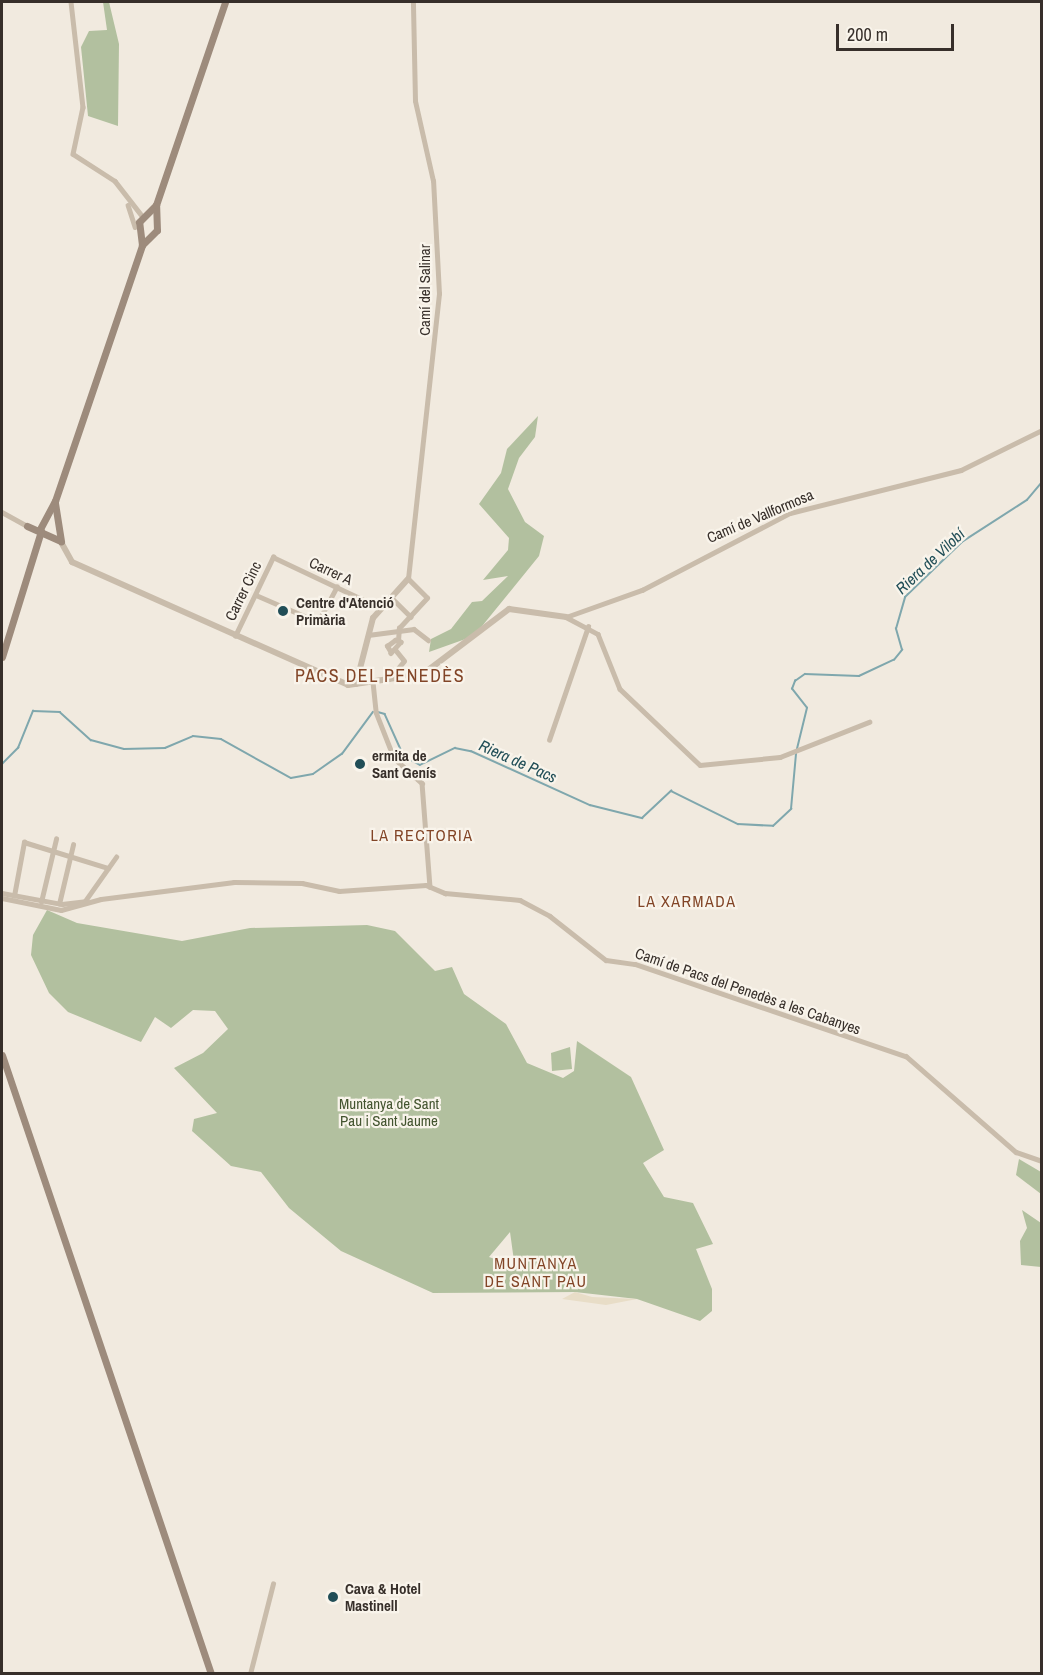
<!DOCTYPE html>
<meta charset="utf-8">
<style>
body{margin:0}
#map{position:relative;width:1043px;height:1675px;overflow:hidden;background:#f1eadf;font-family:"Archivo Narrow",sans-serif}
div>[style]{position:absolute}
.green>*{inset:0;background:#b2c09f}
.plaza>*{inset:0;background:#e8ddc7}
.stream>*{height:1.5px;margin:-0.75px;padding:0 0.75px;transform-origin:0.75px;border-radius:0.75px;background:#7fa7ad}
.minor>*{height:4.5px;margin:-2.25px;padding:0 2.25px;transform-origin:2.25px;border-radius:2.25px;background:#c9bcab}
.tertiary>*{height:6px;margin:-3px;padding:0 3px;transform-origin:3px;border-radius:3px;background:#c9bcab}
.secondary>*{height:7px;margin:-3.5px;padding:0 3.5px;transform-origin:3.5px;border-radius:3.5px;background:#9d8b7c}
.dots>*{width:16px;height:16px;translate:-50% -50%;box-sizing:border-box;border:3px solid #f9f4eb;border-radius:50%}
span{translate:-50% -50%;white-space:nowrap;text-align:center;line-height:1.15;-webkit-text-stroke:4.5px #f9f4eb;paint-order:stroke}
.street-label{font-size:15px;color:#372f2a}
.poi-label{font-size:15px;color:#372f2a;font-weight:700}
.left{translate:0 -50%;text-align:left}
.park-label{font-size:15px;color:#43542f}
.water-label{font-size:16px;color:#214e57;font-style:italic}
.neighbourhood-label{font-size:16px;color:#824527;letter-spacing:1.5px}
.quarter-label{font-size:18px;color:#824527;letter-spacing:1.5px}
.frame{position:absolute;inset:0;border:3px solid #372f2a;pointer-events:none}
.scale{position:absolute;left:836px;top:24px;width:118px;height:27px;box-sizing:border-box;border:3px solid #372f2a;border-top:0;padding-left:8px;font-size:18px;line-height:21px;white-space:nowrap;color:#372f2a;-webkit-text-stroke:4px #f9f4eb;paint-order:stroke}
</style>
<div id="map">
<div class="green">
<div style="clip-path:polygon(103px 2px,109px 2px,119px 44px,118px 126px,88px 116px,81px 47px,89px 31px,107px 30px)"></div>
<div style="clip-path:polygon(538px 416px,535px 437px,519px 458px,508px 489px,525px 522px,544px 536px,539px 556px,474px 636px,429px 652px,431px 639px,451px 629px,472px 602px,482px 601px,508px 576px,483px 580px,508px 550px,509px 538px,479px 504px,501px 473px,507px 449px)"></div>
<div style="clip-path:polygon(evenodd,47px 910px,77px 923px,182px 941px,250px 928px,367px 925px,395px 931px,435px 971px,452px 967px,464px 994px,506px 1024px,527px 1063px,563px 1078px,574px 1071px,577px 1041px,631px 1077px,664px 1150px,643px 1163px,664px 1197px,693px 1203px,713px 1244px,696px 1249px,712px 1289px,712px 1311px,700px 1321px,637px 1299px,575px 1292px,433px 1293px,341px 1251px,289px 1208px,261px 1172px,231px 1166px,192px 1131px,194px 1119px,217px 1113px,174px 1068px,203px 1053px,228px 1029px,215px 1011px,193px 1010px,171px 1028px,155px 1017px,141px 1042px,68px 1012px,49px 993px,31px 955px,33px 935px,47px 910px,510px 1232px,514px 1261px,512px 1265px,489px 1257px,510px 1232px)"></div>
<div style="clip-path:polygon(570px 1047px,572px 1069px,552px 1071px,551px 1053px)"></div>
<div style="clip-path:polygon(1019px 1159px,1041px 1172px,1041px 1194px,1016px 1175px)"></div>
<div style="clip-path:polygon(1022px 1210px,1041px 1223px,1041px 1267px,1021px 1265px,1020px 1241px,1027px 1228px)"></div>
</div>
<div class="plaza">
<div style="clip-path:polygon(575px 1292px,592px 1297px,637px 1299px,606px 1305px,562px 1299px)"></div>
</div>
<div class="stream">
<div style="left:378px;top:712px;width:7px;rotate:16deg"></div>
<div style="left:385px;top:714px;width:46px;rotate:65.7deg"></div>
<div style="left:404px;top:756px;width:18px;rotate:29deg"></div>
<div style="left:420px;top:765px;width:39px;rotate:-26deg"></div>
<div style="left:455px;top:748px;width:16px;rotate:11deg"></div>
<div style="left:471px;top:751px;width:131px;rotate:24.4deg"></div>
<div style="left:590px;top:805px;width:54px;rotate:14deg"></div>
<div style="left:642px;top:818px;width:40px;rotate:-43deg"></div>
<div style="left:671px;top:791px;width:75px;rotate:26.2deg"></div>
<div style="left:738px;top:824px;width:35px;rotate:3deg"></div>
<div style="left:773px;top:826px;width:25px;rotate:-43deg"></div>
<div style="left:791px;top:809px;width:55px;rotate:-84.8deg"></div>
<div style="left:797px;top:749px;width:42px;rotate:-76.3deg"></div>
<div style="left:807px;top:708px;width:24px;rotate:-128deg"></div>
<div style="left:792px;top:689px;width:9px;rotate:-69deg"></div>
<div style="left:795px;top:681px;width:12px;rotate:-35deg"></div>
<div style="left:805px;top:674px;width:54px;rotate:2.1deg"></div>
<div style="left:859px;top:676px;width:38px;rotate:-25deg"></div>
<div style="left:894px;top:660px;width:13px;rotate:-51deg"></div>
<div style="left:902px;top:650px;width:22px;rotate:-106deg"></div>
<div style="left:896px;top:629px;width:33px;rotate:-74deg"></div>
<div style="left:905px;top:597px;width:79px;rotate:-44deg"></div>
<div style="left:962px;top:542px;width:77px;rotate:-32.9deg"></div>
<div style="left:1027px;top:500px;width:23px;rotate:-50deg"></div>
<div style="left:2px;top:764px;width:23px;rotate:-45deg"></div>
<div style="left:18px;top:748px;width:40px;rotate:-68deg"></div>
<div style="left:33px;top:711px;width:27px;rotate:2deg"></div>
<div style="left:60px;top:712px;width:42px;rotate:42.1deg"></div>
<div style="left:91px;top:740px;width:34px;rotate:15deg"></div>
<div style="left:124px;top:749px;width:41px;rotate:-1.4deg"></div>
<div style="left:165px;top:748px;width:30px;rotate:-23deg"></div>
<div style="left:193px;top:736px;width:28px;rotate:6deg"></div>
<div style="left:221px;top:739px;width:80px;rotate:29.1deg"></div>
<div style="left:291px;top:778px;width:22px;rotate:-10deg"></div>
<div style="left:313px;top:774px;width:35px;rotate:-35deg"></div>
<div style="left:342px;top:754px;width:52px;rotate:-53.6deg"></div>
</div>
<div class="minor">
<div style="left:71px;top:2px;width:106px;rotate:83.5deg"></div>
<div style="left:83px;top:107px;width:48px;rotate:102deg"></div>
<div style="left:73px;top:154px;width:50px;rotate:32.7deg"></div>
<div style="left:115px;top:181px;width:46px;rotate:52.1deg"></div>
<div style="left:128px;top:205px;width:23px;rotate:72deg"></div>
<div style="left:2px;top:512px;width:29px;rotate:29deg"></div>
<div style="left:256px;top:595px;width:68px;rotate:23.5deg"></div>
<div style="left:318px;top:622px;width:40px;rotate:-62deg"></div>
<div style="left:391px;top:597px;width:28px;rotate:45deg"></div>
<div style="left:566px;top:617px;width:81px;rotate:-19.6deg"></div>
<div style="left:642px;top:590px;width:167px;rotate:-27.5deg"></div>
<div style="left:790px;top:513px;width:176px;rotate:-14.1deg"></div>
<div style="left:961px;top:470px;width:90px;rotate:-26.3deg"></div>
<div style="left:566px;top:617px;width:36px;rotate:28deg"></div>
<div style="left:598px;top:634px;width:59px;rotate:68.2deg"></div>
<div style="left:620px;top:689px;width:110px;rotate:43.5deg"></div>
<div style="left:700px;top:765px;width:80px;rotate:-5.7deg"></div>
<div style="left:780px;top:757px;width:96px;rotate:-21.5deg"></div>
<div style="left:368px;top:635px;width:46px;rotate:-7.4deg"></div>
<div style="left:414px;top:629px;width:18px;rotate:38deg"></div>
<div style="left:235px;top:636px;width:88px;rotate:-64.3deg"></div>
<div style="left:273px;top:557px;width:117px;rotate:25.3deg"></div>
<div style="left:395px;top:640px;width:6px;rotate:18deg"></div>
<div style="left:401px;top:642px;width:15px;rotate:132deg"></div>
<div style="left:391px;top:653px;width:8px;rotate:-120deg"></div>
<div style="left:387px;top:646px;width:10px;rotate:-37deg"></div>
<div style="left:398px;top:641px;width:13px;rotate:-86deg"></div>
<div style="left:399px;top:628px;width:41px;rotate:-47deg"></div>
<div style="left:427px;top:598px;width:27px;rotate:-135deg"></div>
<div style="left:408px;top:579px;width:287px;rotate:-83.8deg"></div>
<div style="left:439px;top:294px;width:113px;rotate:-93deg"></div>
<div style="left:433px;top:181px;width:82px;rotate:-102.7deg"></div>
<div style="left:415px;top:101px;width:99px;rotate:-91.2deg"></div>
<div style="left:389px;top:679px;width:23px;rotate:-50deg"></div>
<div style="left:404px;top:661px;width:13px;rotate:-129deg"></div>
<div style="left:373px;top:682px;width:30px;rotate:84deg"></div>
<div style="left:376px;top:712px;width:49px;rotate:68.6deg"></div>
<div style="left:394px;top:758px;width:38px;rotate:42deg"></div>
<div style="left:422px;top:783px;width:104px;rotate:85.6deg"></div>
<div style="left:549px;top:740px;width:120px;rotate:-71deg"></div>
<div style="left:2px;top:893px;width:61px;rotate:10.4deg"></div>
<div style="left:62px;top:904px;width:23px;rotate:-7deg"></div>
<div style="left:85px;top:901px;width:54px;rotate:-54.8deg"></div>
<div style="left:14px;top:896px;width:55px;rotate:-79.5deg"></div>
<div style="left:24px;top:842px;width:88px;rotate:17.2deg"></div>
<div style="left:2px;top:898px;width:60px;rotate:11.5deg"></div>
<div style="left:61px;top:910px;width:41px;rotate:-15.4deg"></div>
<div style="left:101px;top:899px;width:134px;rotate:-7.3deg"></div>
<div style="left:234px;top:882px;width:68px;rotate:0.8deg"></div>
<div style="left:302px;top:883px;width:38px;rotate:12deg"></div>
<div style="left:339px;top:891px;width:87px;rotate:-3.9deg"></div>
<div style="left:426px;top:885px;width:21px;rotate:23deg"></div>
<div style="left:445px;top:893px;width:75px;rotate:5.3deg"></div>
<div style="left:520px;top:900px;width:34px;rotate:28deg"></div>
<div style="left:550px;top:916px;width:71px;rotate:38.2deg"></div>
<div style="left:606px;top:960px;width:29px;rotate:8deg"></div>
<div style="left:635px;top:964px;width:286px;rotate:18.8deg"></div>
<div style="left:906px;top:1056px;width:146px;rotate:41.1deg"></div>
<div style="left:1016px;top:1152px;width:28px;rotate:19deg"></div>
<div style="left:41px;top:902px;width:65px;rotate:-76.6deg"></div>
<div style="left:59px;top:904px;width:61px;rotate:-76.7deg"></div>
<div style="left:250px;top:1674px;width:93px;rotate:-75.7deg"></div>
</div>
<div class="tertiary">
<div style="left:61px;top:542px;width:23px;rotate:61deg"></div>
<div style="left:72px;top:562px;width:302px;rotate:24deg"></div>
<div style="left:348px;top:685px;width:76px;rotate:-8.3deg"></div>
<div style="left:423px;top:674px;width:108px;rotate:-37.1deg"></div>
<div style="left:509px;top:609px;width:58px;rotate:8deg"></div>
<div style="left:356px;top:684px;width:68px;rotate:-75.6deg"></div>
<div style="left:373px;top:618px;width:52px;rotate:-48.1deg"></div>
</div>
<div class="secondary">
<div style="left:142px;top:245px;width:23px;rotate:-97deg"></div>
<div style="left:139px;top:222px;width:24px;rotate:-45deg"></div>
<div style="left:55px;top:503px;width:39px;rotate:81deg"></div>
<div style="left:27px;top:526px;width:35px;rotate:24deg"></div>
<div style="left:40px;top:529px;width:32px;rotate:-62deg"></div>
<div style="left:55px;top:501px;width:270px;rotate:-71.2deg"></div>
<div style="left:142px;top:245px;width:21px;rotate:-45deg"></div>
<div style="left:157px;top:230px;width:25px;rotate:-92deg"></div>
<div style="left:156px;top:205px;width:214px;rotate:-71.2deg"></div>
<div style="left:2px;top:657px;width:132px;rotate:-72.8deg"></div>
<div style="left:2px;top:1055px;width:653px;rotate:71.34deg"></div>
</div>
<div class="dots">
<div style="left:283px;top:611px;background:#214e57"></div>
<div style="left:360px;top:764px;background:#214e57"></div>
<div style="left:333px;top:1597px;background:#214e57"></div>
</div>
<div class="street-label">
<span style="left:425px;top:290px;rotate:-90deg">Camí del Salinar</span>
<span style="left:760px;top:516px;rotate:-23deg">Camí de Vallformosa</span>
<span style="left:331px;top:571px;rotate:25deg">Carrer A</span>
<span style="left:243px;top:591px;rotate:-64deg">Carrer Cinc</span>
<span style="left:748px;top:991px;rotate:19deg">Camí de Pacs del Penedès a les Cabanyes</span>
</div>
<div class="poi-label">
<span class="left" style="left:296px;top:611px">Centre d'Atenció<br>Primària</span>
<span class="left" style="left:372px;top:764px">ermita de<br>Sant Genís</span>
<span class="left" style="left:345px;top:1597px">Cava &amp; Hotel<br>Mastinell</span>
</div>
<div class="park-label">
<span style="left:389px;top:1112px">Muntanya de Sant<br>Pau i Sant Jaume</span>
</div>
<div class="water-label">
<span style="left:930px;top:561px;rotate:-43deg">Riera de Vilobí</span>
<span style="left:518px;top:761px;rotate:24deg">Riera de Pacs</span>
</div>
<div class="neighbourhood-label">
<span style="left:422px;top:835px">LA RECTORIA</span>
<span style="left:687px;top:901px">LA XARMADA</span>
<span style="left:536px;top:1272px">MUNTANYA<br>DE SANT PAU</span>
</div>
<div class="quarter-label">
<span style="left:380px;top:676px">PACS DEL PENEDÈS</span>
</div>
<div class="frame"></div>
<div class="scale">200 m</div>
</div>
